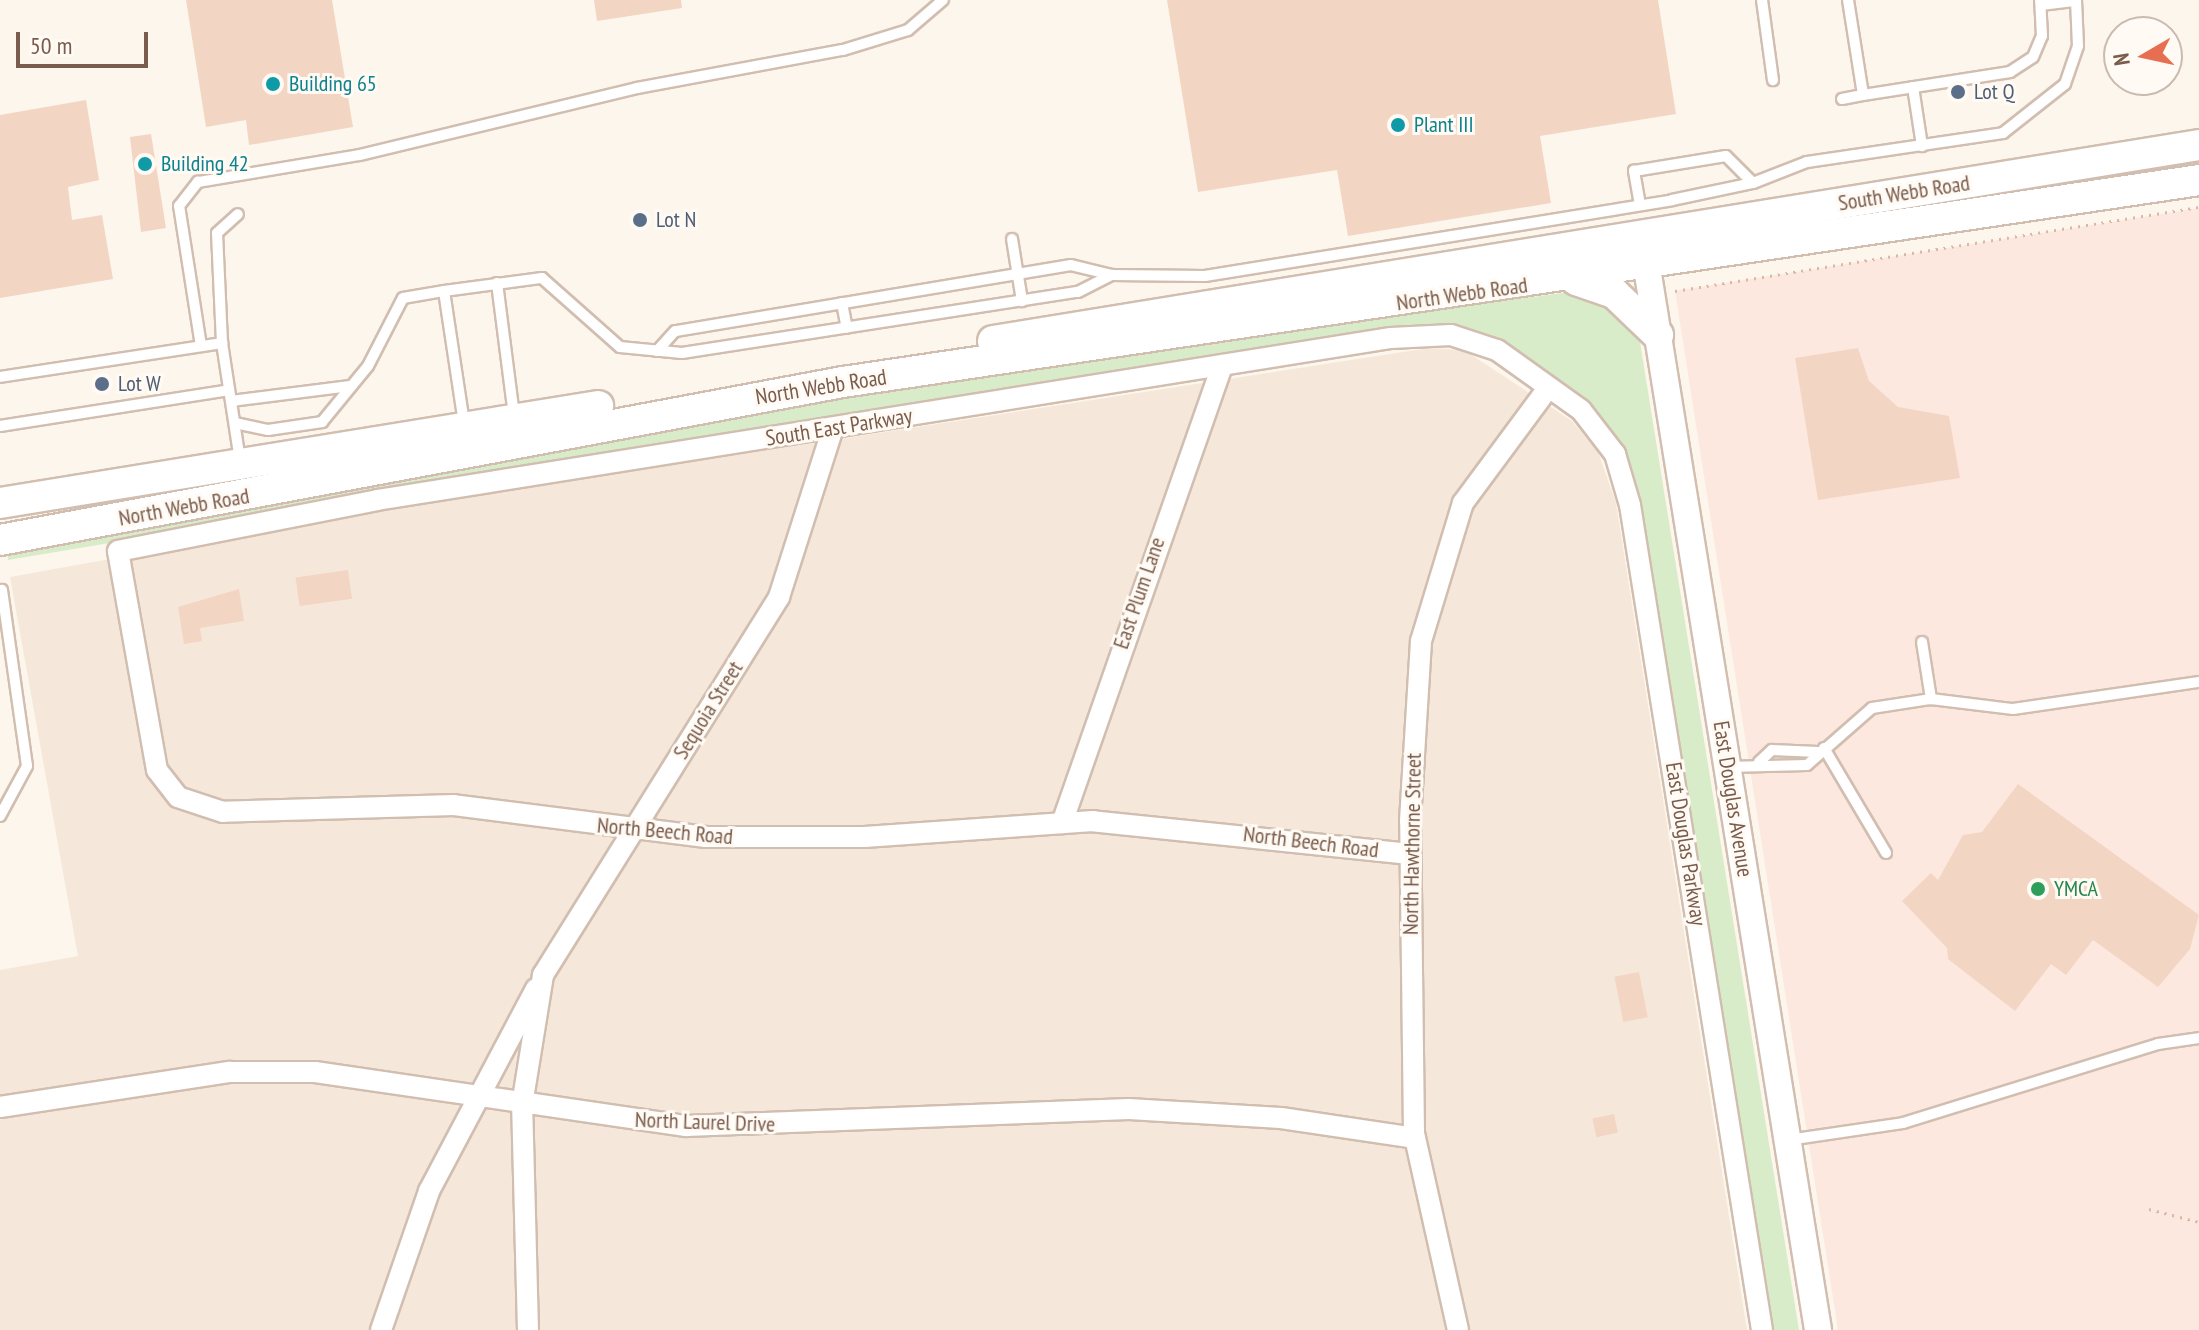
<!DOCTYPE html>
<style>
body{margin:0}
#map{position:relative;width:2199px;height:1330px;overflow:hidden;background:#fdf6ec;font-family:"PT Sans Narrow",sans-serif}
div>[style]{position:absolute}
.residential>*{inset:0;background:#f5e8da}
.commercial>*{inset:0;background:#fde8e0}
.green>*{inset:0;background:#d8ecc9}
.building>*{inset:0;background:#f3d5c3;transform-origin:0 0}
.path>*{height:3px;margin-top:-1.5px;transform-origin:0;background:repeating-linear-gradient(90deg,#d9b8a5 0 2px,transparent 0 8px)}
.roads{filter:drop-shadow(2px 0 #d1beb0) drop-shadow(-2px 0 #d1beb0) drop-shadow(0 2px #d1beb0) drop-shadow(0 -2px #d1beb0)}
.service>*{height:10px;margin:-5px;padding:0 5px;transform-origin:5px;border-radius:5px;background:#fff}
.minor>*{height:20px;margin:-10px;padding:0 10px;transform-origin:10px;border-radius:10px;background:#fff}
.tertiary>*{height:26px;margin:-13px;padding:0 13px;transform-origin:13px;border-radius:13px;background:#fff}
.secondary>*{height:30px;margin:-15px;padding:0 15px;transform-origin:15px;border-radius:15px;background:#fff}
.dots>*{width:22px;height:22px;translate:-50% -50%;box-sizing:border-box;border:4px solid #fffaf3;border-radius:50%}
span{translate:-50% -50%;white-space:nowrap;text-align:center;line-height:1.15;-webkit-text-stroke:6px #fffaf3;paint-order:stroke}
.culture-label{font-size:22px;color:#0d838f}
.left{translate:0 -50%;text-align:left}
.service-label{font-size:22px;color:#4e5e75}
.street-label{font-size:22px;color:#7a5c4d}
.leisure-label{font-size:22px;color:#27864d}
.north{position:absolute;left:2103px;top:16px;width:80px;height:80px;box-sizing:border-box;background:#fffaf3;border:2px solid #cabbb1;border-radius:50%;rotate:261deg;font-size:22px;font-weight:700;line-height:32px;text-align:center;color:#7a5c4d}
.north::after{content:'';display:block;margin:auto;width:28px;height:36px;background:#e76f51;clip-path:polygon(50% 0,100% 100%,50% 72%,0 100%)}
.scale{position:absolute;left:16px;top:32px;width:132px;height:36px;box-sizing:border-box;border:4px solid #7a5c4d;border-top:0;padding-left:10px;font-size:24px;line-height:28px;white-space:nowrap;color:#7a5c4d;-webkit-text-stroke:6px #fffaf3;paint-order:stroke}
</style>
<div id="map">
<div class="residential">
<div style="clip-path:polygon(1429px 348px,1464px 350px,1572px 421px,1598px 452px,1616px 503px,1747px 1330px,0 1330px,0 970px,78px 956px,10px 577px,400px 507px)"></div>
</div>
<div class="commercial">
<div style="clip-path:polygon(2199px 208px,2199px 1330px,1838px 1330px,1675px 291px)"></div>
</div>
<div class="green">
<div style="clip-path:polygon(1570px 292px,1596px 293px,1635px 323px,1640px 342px,1799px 1330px,1768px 1330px,1608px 436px,1447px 328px,1380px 330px,8px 560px,7px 552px,614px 434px,1242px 334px)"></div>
</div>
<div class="building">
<div style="clip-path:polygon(186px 0,332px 0,353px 127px,249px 145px,246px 120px,206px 127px)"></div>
<div style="clip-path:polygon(594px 0,681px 0,682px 8px,597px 21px)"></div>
<div style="clip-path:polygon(1167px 0,1658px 0,1676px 114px,1540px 136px,1551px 203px,1348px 236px,1337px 170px,1198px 192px)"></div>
<div style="clip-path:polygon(86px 100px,99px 180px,68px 187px,72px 220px,102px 215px,113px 279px,0 298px,0 115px)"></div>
<div style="clip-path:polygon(151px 134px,166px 228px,141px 232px,130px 137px)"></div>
<div style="clip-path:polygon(1858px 348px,1869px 381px,1898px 407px,1949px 416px,1960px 478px,1818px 500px,1795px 358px)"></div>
<div style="left:348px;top:570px;width:29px;height:53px;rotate:82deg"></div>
<div style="clip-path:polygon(239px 589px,244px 621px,200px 628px,202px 641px,184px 644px,178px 607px)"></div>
<div style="clip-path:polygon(2018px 784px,2199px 915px,2190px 949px,2158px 987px,2093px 940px,2066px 975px,2051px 964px,2015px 1011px,1948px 959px,1947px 948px,1902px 901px,1931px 873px,1938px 880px,1963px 835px,1982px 832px)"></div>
<div style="left:1639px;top:972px;width:46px;height:25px;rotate:79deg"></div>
<div style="left:1614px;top:1114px;width:19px;height:22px;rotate:78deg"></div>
</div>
<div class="path">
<div style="left:1675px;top:291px;width:531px;rotate:-9.11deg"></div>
<div style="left:2149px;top:1209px;width:52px;rotate:14.6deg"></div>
</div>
<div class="roads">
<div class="service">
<div style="left:1762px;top:0;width:81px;rotate:82.2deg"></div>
<div style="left:1848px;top:0;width:96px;rotate:81deg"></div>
<div style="left:1863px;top:95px;width:149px;rotate:-8.9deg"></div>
<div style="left:2010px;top:72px;width:27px;rotate:-33deg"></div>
<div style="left:2033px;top:57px;width:23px;rotate:-67deg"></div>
<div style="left:2042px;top:36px;width:36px;rotate:-93deg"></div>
<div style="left:2041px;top:5px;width:35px;rotate:-7deg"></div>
<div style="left:1913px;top:87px;width:60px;rotate:81.3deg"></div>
<div style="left:1842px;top:99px;width:21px;rotate:-11deg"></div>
<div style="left:1640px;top:205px;width:35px;rotate:-100deg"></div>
<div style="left:1634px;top:171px;width:93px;rotate:-9.3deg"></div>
<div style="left:1726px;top:156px;width:38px;rotate:45deg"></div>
<div style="left:1012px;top:239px;width:63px;rotate:80.8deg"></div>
<div style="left:1112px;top:275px;width:93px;rotate:0.6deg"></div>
<div style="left:1205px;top:276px;width:473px;rotate:-9.2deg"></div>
<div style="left:1672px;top:200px;width:83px;rotate:-11.9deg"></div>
<div style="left:1753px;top:183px;width:58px;rotate:-21.3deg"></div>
<div style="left:1807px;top:162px;width:198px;rotate:-8.4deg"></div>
<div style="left:2003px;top:133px;width:79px;rotate:-38.3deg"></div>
<div style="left:2065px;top:84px;width:40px;rotate:-71.1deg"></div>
<div style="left:2078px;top:46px;width:46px;rotate:-92.5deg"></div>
<div style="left:497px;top:283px;width:134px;rotate:82.7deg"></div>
<div style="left:444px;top:291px;width:134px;rotate:81.4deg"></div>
<div style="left:842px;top:303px;width:25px;rotate:79deg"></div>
<div style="left:222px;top:343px;width:110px;rotate:-92.6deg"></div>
<div style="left:217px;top:233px;width:28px;rotate:-42deg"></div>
<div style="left:201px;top:346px;width:142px;rotate:-98.9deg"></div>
<div style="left:179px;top:206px;width:31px;rotate:-52deg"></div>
<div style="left:198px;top:182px;width:164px;rotate:-9.5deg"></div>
<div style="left:360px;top:155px;width:285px;rotate:-13.6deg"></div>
<div style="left:637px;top:88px;width:209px;rotate:-10.5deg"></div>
<div style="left:843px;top:50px;width:68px;rotate:-17.1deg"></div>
<div style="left:908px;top:30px;width:46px;rotate:-40.6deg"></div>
<div style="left:0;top:377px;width:225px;rotate:-8.7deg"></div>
<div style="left:222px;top:343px;width:118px;rotate:81.3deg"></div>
<div style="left:231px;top:401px;width:120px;rotate:-7.2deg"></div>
<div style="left:235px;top:423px;width:34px;rotate:12deg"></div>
<div style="left:268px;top:430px;width:55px;rotate:-8.4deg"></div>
<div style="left:322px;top:422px;width:72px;rotate:-50.6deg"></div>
<div style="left:368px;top:366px;width:76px;rotate:-62.8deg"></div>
<div style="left:403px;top:298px;width:42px;rotate:-9.7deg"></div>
<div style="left:444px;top:291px;width:99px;rotate:-7.6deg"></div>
<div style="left:542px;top:278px;width:104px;rotate:41.5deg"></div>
<div style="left:620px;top:347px;width:62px;rotate:5.5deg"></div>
<div style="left:682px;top:353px;width:401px;rotate:-8.8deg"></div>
<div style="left:1078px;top:292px;width:38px;rotate:-27deg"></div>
<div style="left:1112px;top:275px;width:42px;rotate:-166.3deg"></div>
<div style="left:1071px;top:265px;width:401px;rotate:170.5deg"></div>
<div style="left:675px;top:331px;width:27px;rotate:132deg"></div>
<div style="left:0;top:426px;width:232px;rotate:-8.9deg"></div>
<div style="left:1922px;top:642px;width:58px;rotate:81deg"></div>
<div style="left:1824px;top:748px;width:122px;rotate:59.4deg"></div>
<div style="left:1759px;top:762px;width:18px;rotate:-43deg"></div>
<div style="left:1772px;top:750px;width:46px;rotate:2.5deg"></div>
<div style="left:1728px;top:767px;width:79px;rotate:-1.5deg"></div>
<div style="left:1807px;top:765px;width:86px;rotate:-41.2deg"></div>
<div style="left:1872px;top:708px;width:60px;rotate:-8.7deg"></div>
<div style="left:1931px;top:699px;width:83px;rotate:7deg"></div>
<div style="left:2013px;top:709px;width:188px;rotate:-8.3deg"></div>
<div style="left:0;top:816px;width:57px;rotate:-61.6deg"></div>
<div style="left:27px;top:766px;width:178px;rotate:-98.1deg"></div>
<div style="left:1788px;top:1140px;width:116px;rotate:-8.4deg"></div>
<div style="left:1903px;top:1123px;width:267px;rotate:-17.2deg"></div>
<div style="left:2158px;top:1044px;width:41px;rotate:-8.3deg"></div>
</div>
<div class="minor">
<div style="left:1062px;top:823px;width:485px;rotate:-70.7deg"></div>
<div style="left:1410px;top:854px;width:319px;rotate:-174.1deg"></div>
<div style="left:1093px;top:821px;width:229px;rotate:176deg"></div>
<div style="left:865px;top:837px;width:159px;rotate:180deg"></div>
<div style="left:706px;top:837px;width:254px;rotate:-172.8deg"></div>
<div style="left:454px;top:805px;width:231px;rotate:178.3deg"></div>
<div style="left:223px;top:812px;width:47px;rotate:-161.6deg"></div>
<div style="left:178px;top:797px;width:34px;rotate:-128deg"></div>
<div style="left:157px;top:770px;width:222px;rotate:-100.1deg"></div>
<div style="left:118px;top:551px;width:264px;rotate:-11.1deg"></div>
<div style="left:377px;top:500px;width:1027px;rotate:-9.08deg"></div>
<div style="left:1391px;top:338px;width:60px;rotate:-2.9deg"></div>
<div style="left:1451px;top:335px;width:48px;rotate:18.1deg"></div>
<div style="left:1497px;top:350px;width:103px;rotate:35.5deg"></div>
<div style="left:1581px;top:410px;width:56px;rotate:52.3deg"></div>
<div style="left:1615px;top:454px;width:53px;rotate:73.6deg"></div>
<div style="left:1630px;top:505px;width:835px;rotate:80.91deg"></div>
<div style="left:0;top:1107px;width:233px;rotate:-8.7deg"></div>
<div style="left:230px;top:1072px;width:85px"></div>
<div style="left:315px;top:1072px;width:375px;rotate:8.3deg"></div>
<div style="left:686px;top:1126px;width:443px;rotate:-2.2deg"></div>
<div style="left:1129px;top:1109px;width:152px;rotate:3.4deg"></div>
<div style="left:1281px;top:1118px;width:135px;rotate:8.5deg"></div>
<div style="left:381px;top:1330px;width:147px;rotate:-70.9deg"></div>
<div style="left:429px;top:1191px;width:229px;rotate:-62.1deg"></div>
<div style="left:528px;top:1330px;width:225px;rotate:-91.5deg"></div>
<div style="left:522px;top:1105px;width:132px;rotate:-80.8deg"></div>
<div style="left:543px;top:975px;width:446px;rotate:-58deg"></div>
<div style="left:779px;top:597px;width:177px;rotate:-72.3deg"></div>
<div style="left:1458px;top:1330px;width:202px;rotate:-102.6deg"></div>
<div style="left:1414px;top:1133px;width:312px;rotate:-90.7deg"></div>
<div style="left:1410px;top:821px;width:180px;rotate:-86.5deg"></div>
<div style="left:1421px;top:641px;width:144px;rotate:-73.1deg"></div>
<div style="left:1463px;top:503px;width:143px;rotate:-53.5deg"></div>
</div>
<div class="tertiary">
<div style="left:1647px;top:268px;width:1076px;rotate:80.85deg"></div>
</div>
<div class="secondary">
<div style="left:1576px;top:280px;width:40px;rotate:18.9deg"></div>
<div style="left:1614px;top:293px;width:61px;rotate:43.7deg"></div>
<div style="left:993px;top:341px;width:1222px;rotate:-9.23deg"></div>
<div style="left:0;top:503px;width:606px;rotate:-9.21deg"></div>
<div style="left:0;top:540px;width:858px;rotate:-10.62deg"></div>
<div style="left:843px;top:382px;width:1371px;rotate:-8.47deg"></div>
</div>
</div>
<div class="dots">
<div style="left:273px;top:84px;background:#0f9aa8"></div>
<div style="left:1958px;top:92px;background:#5c6f8a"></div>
<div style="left:1398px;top:125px;background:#0f9aa8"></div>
<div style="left:145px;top:164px;background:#0f9aa8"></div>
<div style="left:640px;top:220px;background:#5c6f8a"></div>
<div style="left:102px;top:384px;background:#5c6f8a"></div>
<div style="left:2038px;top:889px;background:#2e9e5b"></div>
</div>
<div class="culture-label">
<span class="left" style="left:289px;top:84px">Building 65</span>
<span class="left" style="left:1414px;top:125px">Plant III</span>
<span class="left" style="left:161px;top:164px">Building 42</span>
</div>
<div class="service-label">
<span class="left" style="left:1974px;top:92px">Lot Q</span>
<span class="left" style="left:656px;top:220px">Lot N</span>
<span class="left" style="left:118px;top:384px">Lot W</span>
</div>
<div class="street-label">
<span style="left:1904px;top:193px;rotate:-9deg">South Webb Road</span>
<span style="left:1462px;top:294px;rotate:-8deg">North Webb Road</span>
<span style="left:821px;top:387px;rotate:-9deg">North Webb Road</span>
<span style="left:839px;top:427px;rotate:-9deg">South East Parkway</span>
<span style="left:184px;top:507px;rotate:-10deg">North Webb Road</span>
<span style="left:1139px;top:593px;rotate:-71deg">East Plum Lane</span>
<span style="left:708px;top:710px;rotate:-58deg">Sequoia Street</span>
<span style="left:1733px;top:799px;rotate:81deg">East Douglas Avenue</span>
<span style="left:665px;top:831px;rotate:5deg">North Beech Road</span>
<span style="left:1311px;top:842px;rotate:7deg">North Beech Road</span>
<span style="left:1412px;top:844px;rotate:-89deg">North Hawthorne Street</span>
<span style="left:1686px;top:844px;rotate:81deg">East Douglas Parkway</span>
<span style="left:705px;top:1122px;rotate:2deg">North Laurel Drive</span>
</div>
<div class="leisure-label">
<span class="left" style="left:2054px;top:889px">YMCA</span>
</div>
<div class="north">N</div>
<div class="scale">50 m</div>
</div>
